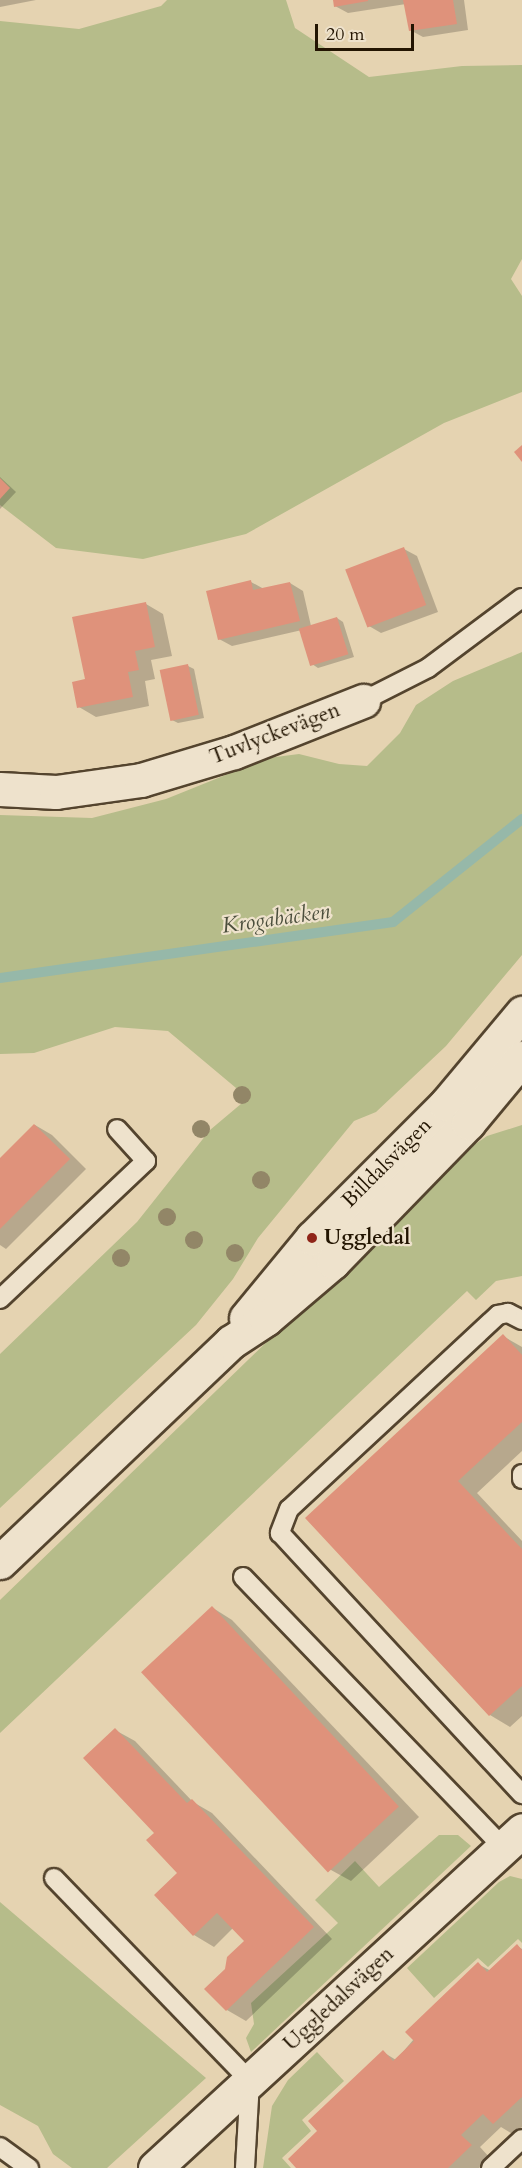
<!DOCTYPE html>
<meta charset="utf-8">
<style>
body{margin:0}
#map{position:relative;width:522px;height:2168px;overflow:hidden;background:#e5d3b1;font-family:Cardo,serif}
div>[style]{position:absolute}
.green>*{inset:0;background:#b6bc8a}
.shadow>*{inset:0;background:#0003}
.stream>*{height:10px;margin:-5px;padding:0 5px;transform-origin:5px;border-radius:5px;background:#96b8a9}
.building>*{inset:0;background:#df927b;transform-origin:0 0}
.roads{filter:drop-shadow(2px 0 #54442e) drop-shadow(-2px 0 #54442e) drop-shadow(0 2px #54442e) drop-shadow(0 -2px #54442e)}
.lane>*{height:18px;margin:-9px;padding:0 9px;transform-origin:9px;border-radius:9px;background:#eee2cc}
.street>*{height:33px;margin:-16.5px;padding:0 16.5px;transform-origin:16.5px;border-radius:16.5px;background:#eee2cc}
.secondary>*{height:33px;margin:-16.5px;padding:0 16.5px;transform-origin:16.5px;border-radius:16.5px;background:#eee2cc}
.trees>*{width:18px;height:18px;margin:-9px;border-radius:50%;background:#928667}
.dots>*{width:16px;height:16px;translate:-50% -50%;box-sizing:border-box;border:3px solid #eee2cc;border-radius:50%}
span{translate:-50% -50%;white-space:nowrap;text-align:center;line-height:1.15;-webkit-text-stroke:4.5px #eee2cc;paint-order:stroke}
.street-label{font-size:21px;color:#231502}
.poi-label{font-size:21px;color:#231502;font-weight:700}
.left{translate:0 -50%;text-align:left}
.water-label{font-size:22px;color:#4b4e3c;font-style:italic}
.scale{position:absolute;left:315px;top:24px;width:99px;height:27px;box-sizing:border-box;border:3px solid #231502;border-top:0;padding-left:8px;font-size:18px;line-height:21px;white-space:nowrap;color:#231502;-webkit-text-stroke:4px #eee2cc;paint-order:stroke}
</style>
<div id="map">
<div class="green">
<div style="clip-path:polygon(167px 0,286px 0,295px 28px,369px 77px,462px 66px,522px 65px,522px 259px,511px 279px,522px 296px,522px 392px,444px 423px,246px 534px,143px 559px,56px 548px,0 505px,0 21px,79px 29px,161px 6px)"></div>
<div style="clip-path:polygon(522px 652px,522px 955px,446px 1046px,376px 1112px,354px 1121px,258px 1238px,233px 1279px,196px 1325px,0 1508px,0 1354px,137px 1222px,210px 1130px,248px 1098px,168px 1031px,115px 1027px,34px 1053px,0 1054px,0 815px,92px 818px,166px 799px,268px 758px,299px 754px,339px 764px,367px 766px,400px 733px,416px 705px,453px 681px)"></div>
<div style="clip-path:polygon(522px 1125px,522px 1276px,496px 1281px,476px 1300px,467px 1291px,0 1733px,0 1600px,461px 1154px,487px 1136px)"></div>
<div style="clip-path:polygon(439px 1835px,458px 1835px,471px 1846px,251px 2052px,246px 2038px,254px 2024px,251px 2003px,338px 1923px,315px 1900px,355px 1861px,379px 1887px)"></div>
<div style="clip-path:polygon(510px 1876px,522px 1879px,522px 1943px,518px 1939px,488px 1967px,478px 1958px,434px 1998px,407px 1968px,499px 1882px)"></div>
<div style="clip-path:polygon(0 1902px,206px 2078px,107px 2168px,72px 2168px,53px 2154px,38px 2126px,0 2105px)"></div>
<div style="clip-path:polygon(317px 2052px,344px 2081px,302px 2120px,311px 2131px,282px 2158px,291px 2168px,263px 2168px,272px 2106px,288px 2080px)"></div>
</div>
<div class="shadow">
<div style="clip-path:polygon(0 0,36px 0,0 7px)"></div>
<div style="clip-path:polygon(335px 0,464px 0,468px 30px,423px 37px,410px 30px,406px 4px,348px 13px,335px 6px)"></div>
<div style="clip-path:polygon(0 477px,16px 492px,0 509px)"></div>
<div style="clip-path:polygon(404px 549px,417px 556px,438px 612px,381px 633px,369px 626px)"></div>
<div style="clip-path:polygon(251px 582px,264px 589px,290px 583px,303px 591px,311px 626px,337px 618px,343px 622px,354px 657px,318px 668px,312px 664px,302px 630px,232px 646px,219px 639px)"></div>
<div style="clip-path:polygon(146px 604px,163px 614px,172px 656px,151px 660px,155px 679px,145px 681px,149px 706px,96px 717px,79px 707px,87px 681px)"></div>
<div style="clip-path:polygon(188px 666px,194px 669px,204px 718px,178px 723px,172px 720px)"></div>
<div style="clip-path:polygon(35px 1125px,52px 1135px,86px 1169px,6px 1249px,0 1245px,0 1160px)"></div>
<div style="clip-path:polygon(503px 1336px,522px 1347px,522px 1451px,477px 1493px,522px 1541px,522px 1716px,510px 1727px,490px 1715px,307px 1518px)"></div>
<div style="clip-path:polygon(213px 1608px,232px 1620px,419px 1817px,351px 1881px,331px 1870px,145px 1673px)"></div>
<div style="clip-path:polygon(115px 1730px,135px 1741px,193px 1802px,212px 1813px,332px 1939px,246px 2021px,227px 2010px,226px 1969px,246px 1941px,233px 1928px,214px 1947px,194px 1935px,156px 1895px,179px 1873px,156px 1833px)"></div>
<div style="clip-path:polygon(517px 1946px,522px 1949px,522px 2127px,514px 2135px,501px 2127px,480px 2147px,490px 2158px,479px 2168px,298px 2168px,319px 2131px,383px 2052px,396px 2060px,478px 1964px,491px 1971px)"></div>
</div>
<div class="stream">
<div style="left:0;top:978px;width:397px;rotate:-8.1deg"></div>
<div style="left:393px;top:922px;width:165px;rotate:-38.6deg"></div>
</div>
<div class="building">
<div style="clip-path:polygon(333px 0,368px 0,368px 1px,334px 7px)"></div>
<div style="clip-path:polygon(403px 0,453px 0,457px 24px,409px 31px)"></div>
<div style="clip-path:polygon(522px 445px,522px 462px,514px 452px)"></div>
<div style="clip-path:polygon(0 478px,10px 488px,0 499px)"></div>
<div style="left:404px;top:547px;width:62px;height:63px;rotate:69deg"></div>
<div style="clip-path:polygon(251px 580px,253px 590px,290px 582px,300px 621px,218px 640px,206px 591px)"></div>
<div style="clip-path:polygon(146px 602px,155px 647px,135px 651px,139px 670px,128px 672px,133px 697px,77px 708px,72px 682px,85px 679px,72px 617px)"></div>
<div style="left:337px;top:617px;width:39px;height:40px;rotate:73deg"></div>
<div style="left:188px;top:664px;width:52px;height:29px;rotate:78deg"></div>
<div style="clip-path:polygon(34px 1124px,70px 1159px,0 1229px,0 1158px)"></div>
<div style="clip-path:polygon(503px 1334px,522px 1355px,522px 1422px,458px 1481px,522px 1549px,522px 1686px,489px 1716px,305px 1518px)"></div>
<div style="left:212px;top:1606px;width:274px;height:97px;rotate:47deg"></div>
<div style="clip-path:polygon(115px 1728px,187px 1803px,192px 1799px,314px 1927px,226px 2011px,204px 1989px,225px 1969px,227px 1957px,244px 1941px,217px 1913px,193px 1936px,154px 1895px,177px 1873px,146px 1840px,154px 1833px,83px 1758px)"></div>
<div style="clip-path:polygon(517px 1944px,522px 1950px,522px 2097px,493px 2124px,483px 2114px,461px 2135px,472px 2145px,448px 2168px,296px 2168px,288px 2159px,317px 2131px,308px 2121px,383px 2050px,393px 2061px,414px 2041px,405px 2032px,478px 1962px,487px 1972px)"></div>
</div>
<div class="roads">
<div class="lane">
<div style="left:363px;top:701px;width:73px;rotate:-26.9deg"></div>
<div style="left:428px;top:668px;width:117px;rotate:-36.7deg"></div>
<div style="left:0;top:1299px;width:201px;rotate:-43.4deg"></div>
<div style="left:146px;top:1161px;width:43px;rotate:-132.2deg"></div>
<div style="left:522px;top:1320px;width:16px;rotate:-153deg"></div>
<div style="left:508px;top:1313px;width:10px;rotate:169deg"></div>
<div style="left:498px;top:1315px;width:285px;rotate:137.1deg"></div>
<div style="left:289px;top:1509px;width:26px;rotate:111deg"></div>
<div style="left:280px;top:1533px;width:356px;rotate:47.2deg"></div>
<div style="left:522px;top:1474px;width:5px;rotate:90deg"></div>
<div style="left:243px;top:1577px;width:375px;rotate:46.1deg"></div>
<div style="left:54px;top:1878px;width:282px;rotate:46deg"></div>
<div style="left:250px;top:2081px;width:87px;rotate:93.3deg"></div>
<div style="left:0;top:2147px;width:36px;rotate:36deg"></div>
<div style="left:491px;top:2168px;width:42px;rotate:-43.1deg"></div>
</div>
<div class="street">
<div style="left:0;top:789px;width:56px;rotate:3.1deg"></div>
<div style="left:56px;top:792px;width:86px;rotate:-8deg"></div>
<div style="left:141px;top:780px;width:97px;rotate:-16.8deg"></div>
<div style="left:234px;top:752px;width:139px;rotate:-21.6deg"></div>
<div style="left:155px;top:2168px;width:499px;rotate:-42.6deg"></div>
</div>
<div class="secondary">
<div style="left:246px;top:1318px;width:104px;rotate:-50.5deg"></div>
<div style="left:312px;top:1238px;width:190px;rotate:-45deg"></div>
<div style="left:446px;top:1104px;width:119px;rotate:-50.1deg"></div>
<div style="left:0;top:1562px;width:319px;rotate:-43.6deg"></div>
<div style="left:231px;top:1342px;width:42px;rotate:-33.3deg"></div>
<div style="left:266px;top:1319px;width:88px;rotate:-40.4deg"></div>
<div style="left:333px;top:1262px;width:194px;rotate:-45.8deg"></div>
<div style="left:468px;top:1123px;width:85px;rotate:-50.3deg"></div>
</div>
</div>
<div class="trees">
<div style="left:242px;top:1095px"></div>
<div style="left:201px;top:1129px"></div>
<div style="left:261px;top:1180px"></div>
<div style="left:167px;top:1217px"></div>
<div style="left:194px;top:1240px"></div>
<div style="left:235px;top:1253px"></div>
<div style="left:121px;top:1258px"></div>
</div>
<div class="dots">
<div style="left:312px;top:1238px;background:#8f2418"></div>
</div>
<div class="street-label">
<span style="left:275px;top:734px;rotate:-21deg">Tuvlyckevägen</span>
<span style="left:387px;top:1163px;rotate:-45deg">Billdalsvägen</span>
<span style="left:339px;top:1999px;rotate:-43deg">Uggledalsvägen</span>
</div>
<div class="poi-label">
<span class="left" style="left:324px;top:1238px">Uggledal</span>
</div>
<div class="water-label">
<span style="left:276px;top:919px;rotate:-8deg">Krogabäcken</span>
</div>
<div class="scale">20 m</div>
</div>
